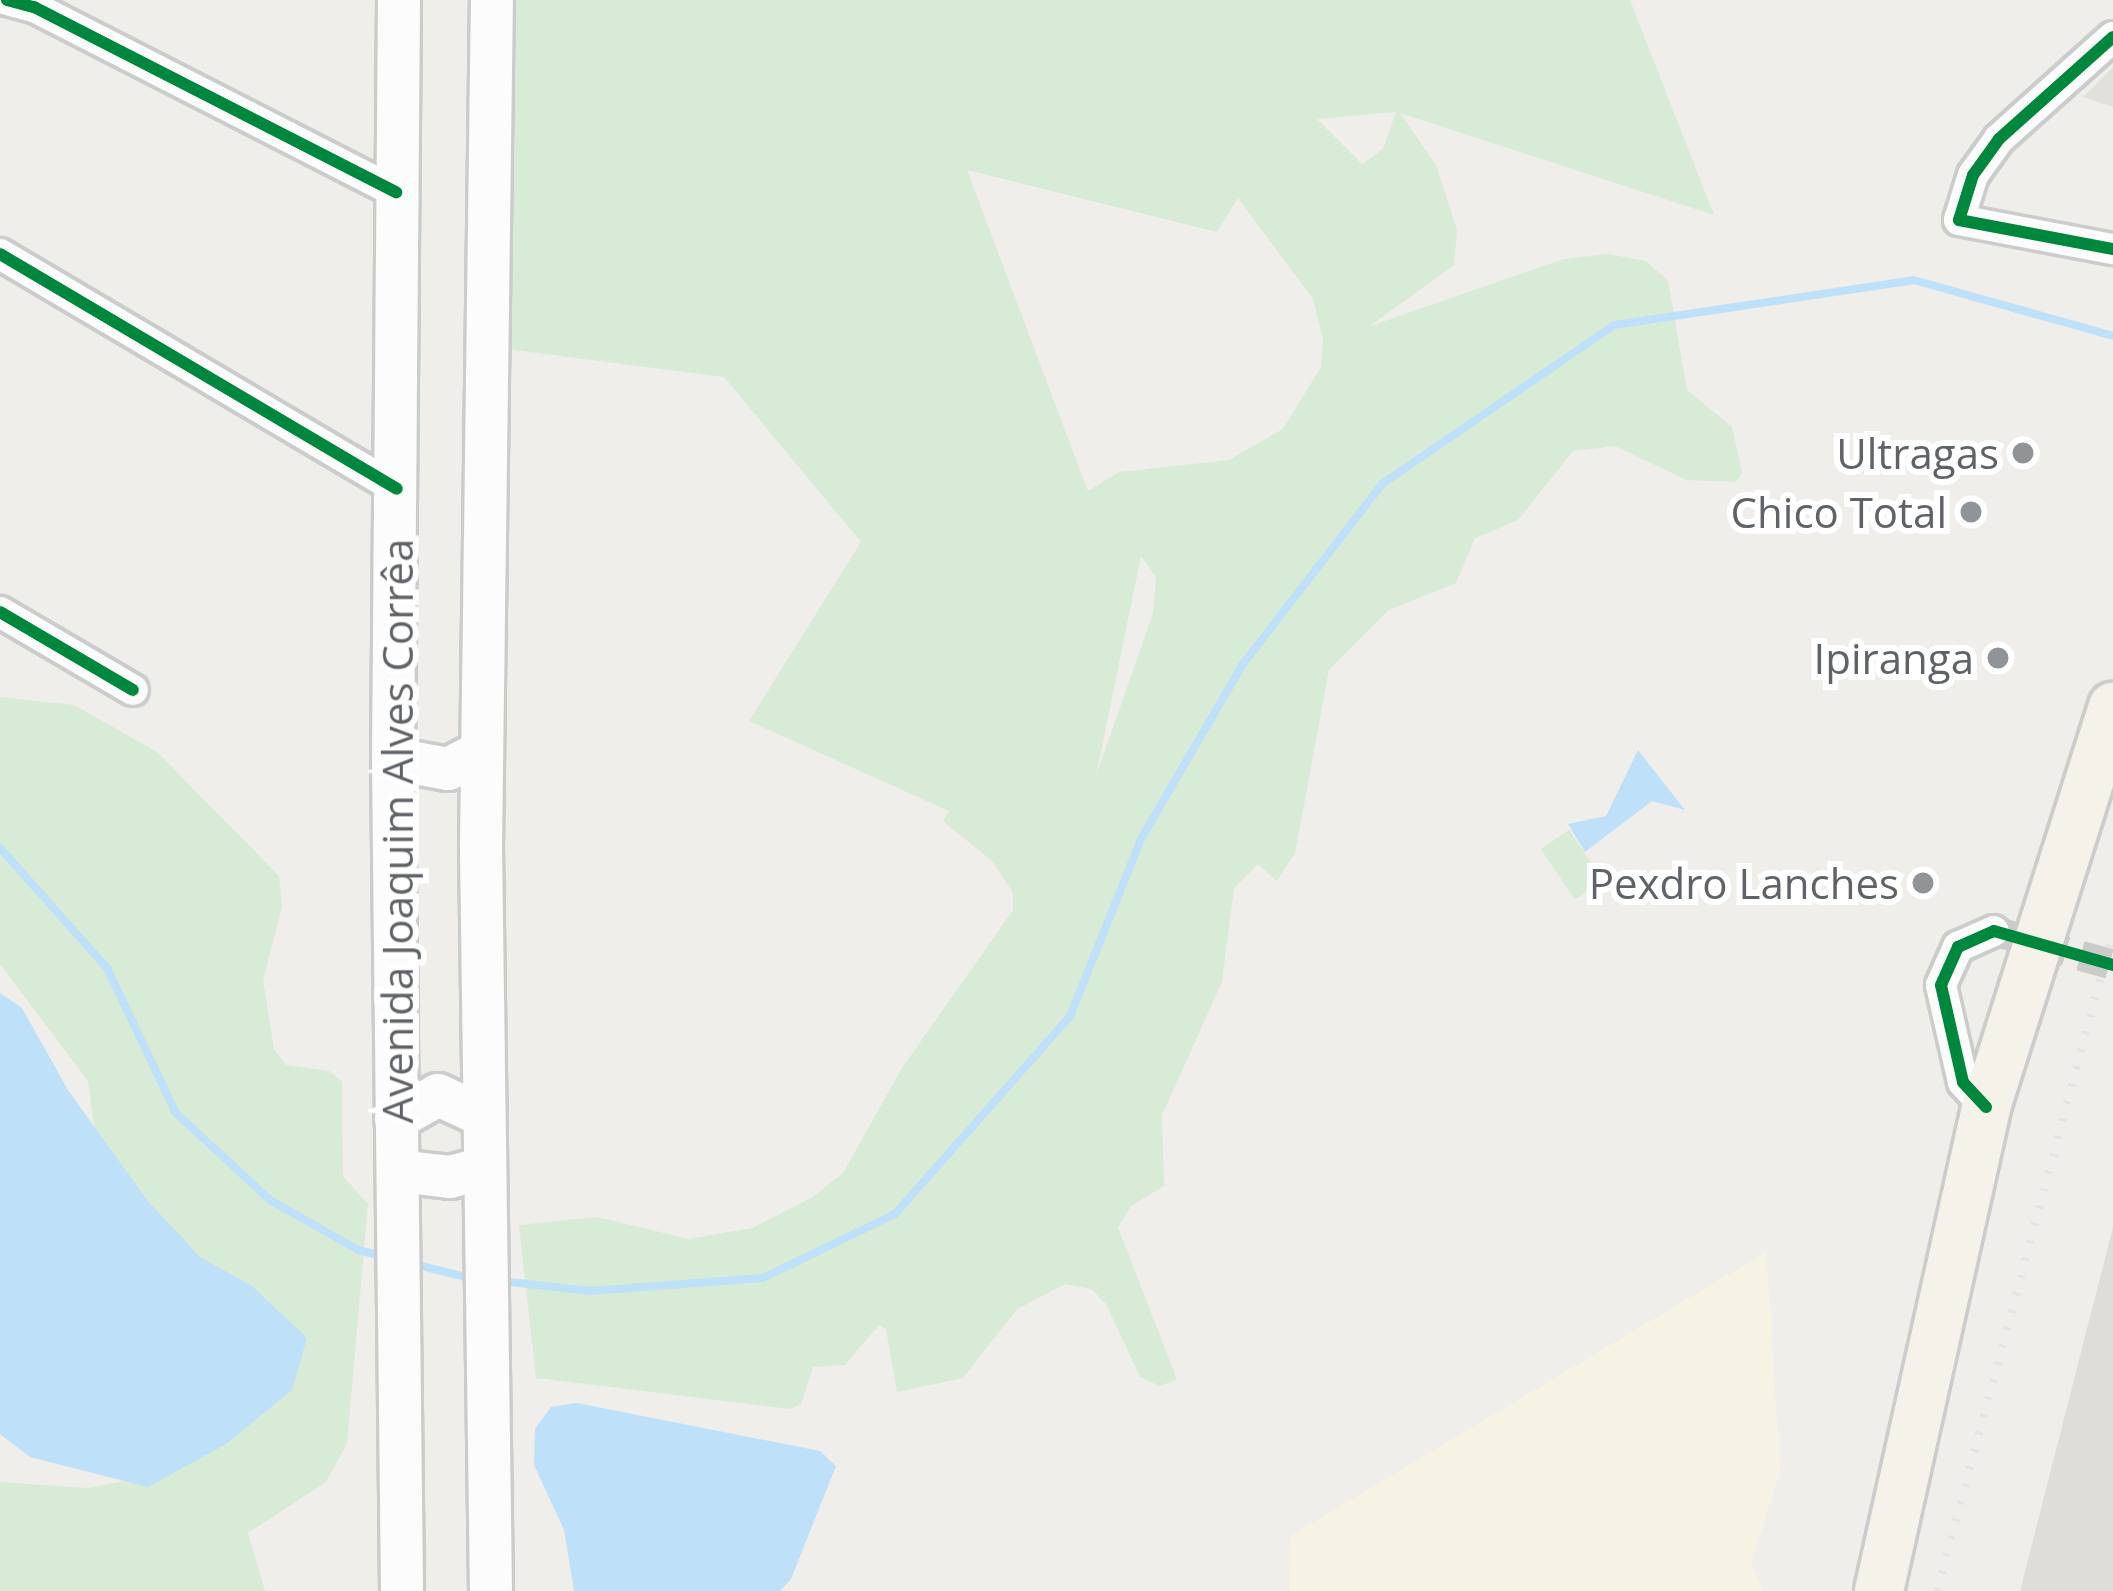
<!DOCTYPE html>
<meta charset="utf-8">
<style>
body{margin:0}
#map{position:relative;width:2113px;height:1591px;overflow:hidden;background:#efeeea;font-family:"Open Sans",sans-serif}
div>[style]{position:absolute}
.commercial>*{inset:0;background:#f7f3e4}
.industrial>*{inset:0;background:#dfddda}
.education>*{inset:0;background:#e2e0da}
.green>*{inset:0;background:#d8ebd6;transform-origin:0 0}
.water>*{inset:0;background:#bfe0f9}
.stream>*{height:8px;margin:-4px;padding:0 4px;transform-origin:4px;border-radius:4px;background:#bfe0f9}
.minor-tunnel>*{height:30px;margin-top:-15px;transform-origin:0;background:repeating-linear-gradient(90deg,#cbcbca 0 30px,transparent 0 45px)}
.roads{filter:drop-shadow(3px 0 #cbcccc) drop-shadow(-3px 0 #cbcccc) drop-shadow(0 3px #cbcccc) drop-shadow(0 -3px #cbcccc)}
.minor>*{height:30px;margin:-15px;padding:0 15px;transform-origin:15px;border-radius:15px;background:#fdfcfc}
.secondary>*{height:42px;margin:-21px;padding:0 21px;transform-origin:21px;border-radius:21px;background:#fdfcfc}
.primary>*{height:48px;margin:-24px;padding:0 24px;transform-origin:24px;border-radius:24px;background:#f4f2e9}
.rail>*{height:8px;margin-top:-4px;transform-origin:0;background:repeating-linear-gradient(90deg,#e4e4e4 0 3px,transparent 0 18px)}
.cycleway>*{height:12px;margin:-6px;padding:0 6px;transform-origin:6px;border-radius:6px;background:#00873e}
.dots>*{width:33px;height:33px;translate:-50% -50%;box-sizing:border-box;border:6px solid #fff;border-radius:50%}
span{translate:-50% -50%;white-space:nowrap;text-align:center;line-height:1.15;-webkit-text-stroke:12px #fff;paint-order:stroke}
.poi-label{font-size:42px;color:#5f6368}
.right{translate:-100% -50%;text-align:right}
.street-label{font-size:42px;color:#5f6368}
</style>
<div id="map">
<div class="commercial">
<div style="clip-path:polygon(1766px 1252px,1780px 1470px,1751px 1564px,1764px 1591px,1289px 1591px,1290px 1536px)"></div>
</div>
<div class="industrial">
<div style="clip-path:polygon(2113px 1227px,2113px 1591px,2020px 1591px)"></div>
</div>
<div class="education">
<div style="clip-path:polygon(2113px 67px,2113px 107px,2083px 97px)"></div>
</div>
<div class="green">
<div style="clip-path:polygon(evenodd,500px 0,1630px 0,1714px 215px,1400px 113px,1436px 165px,1457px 230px,1454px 265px,1370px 326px,1564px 259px,1608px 254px,1646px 261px,1668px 281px,1687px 390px,1732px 427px,1742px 472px,1736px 482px,1687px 480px,1615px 446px,1573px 451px,1518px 520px,1475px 538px,1456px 583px,1389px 610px,1329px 670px,1295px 853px,1277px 881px,1258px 864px,1234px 888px,1222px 982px,1162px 1115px,1164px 1186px,1131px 1206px,1118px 1227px,1177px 1380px,1159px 1386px,1140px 1377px,1106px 1304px,1091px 1289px,1065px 1284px,1017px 1309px,963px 1378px,897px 1392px,886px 1329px,879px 1325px,845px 1365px,813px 1367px,801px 1404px,790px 1409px,536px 1378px,519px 1225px,597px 1217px,689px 1239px,752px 1228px,813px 1197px,843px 1173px,902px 1068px,1013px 910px,1013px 893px,992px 861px,943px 821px,949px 811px,749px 721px,861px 542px,724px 377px,490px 347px,500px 0,1396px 112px,1383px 149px,1362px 164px,1317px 119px,1396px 112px,500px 0,967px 170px,1217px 232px,1238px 198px,1313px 299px,1323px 340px,1321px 367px,1283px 429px,1229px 460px,1119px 472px,1088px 491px,967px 170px,500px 0,1141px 556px,1156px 577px,1153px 613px,1096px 776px,1141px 556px)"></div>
<div style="clip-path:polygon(0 697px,74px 705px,157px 752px,279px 876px,282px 907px,263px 980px,274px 1049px,286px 1065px,329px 1071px,342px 1082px,343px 1176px,368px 1204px,347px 1444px,326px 1482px,248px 1533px,265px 1591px,0 1591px,0 1482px,87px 1488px,142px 1478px,88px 1081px,0 964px)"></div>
<div style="left:1569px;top:830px;width:61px;height:34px;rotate:56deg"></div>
</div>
<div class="water">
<div style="clip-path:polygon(1638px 750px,1685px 810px,1652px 801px,1585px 852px,1568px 824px,1606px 816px)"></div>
<div style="clip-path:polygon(0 993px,22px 1008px,68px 1090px,147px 1200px,200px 1257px,252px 1286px,307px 1338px,292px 1390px,226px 1444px,148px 1487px,30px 1457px,0 1434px)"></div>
<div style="clip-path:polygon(577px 1403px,820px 1451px,836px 1466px,791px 1579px,780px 1591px,574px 1591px,564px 1530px,534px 1465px,535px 1429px,551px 1407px)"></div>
</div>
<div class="stream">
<div style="left:0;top:848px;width:161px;rotate:48.3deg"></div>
<div style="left:107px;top:968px;width:161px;rotate:64.6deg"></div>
<div style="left:176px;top:1113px;width:128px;rotate:42.8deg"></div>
<div style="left:270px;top:1200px;width:101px;rotate:29.6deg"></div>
<div style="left:358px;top:1250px;width:30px;rotate:14deg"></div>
<div style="left:413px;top:1264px;width:63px;rotate:13.8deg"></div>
<div style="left:501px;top:1281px;width:90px;rotate:6.4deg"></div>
<div style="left:590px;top:1291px;width:173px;rotate:-4.3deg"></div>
<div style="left:763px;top:1278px;width:147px;rotate:-25.9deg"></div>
<div style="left:895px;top:1214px;width:264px;rotate:-48.5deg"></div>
<div style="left:1070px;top:1016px;width:191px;rotate:-68.1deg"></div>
<div style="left:1141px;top:839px;width:203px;rotate:-59.8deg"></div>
<div style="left:1243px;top:664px;width:227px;rotate:-52.3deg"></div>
<div style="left:1382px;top:484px;width:281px;rotate:-34.4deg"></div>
<div style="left:1614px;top:325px;width:303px;rotate:-8.5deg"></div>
<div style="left:1914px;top:280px;width:207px;rotate:15.7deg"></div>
</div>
<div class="minor-tunnel">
<div style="left:1994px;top:931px;width:124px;rotate:15.9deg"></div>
</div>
<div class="roads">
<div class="minor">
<div style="left:7px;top:0;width:28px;rotate:15deg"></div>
<div style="left:34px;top:7px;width:407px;rotate:27.1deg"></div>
<div style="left:2113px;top:37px;width:153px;rotate:138.2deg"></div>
<div style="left:1999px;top:139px;width:44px;rotate:125.8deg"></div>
<div style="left:1973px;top:175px;width:47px;rotate:107.3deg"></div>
<div style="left:1959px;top:220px;width:157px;rotate:10.7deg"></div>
<div style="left:0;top:254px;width:461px;rotate:30.6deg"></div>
<div style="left:0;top:612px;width:154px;rotate:30.4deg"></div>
<div style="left:1986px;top:1107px;width:34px;rotate:-133deg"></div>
<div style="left:1963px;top:1082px;width:99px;rotate:-102.8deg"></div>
<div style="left:1941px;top:985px;width:42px;rotate:-65.9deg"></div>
<div style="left:1958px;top:947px;width:39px;rotate:-24deg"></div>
</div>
<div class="secondary">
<div style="left:399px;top:0;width:759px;rotate:90.45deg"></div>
<div style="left:393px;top:759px;width:832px;rotate:89.38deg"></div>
<div style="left:393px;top:759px;width:56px;rotate:10.3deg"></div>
<div style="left:448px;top:769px;width:38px;rotate:-27deg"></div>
<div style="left:396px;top:1119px;width:48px;rotate:-29.7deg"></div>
<div style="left:438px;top:1095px;width:48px;rotate:24.4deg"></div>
<div style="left:398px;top:1171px;width:52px;rotate:6.6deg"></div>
<div style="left:450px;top:1177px;width:34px;rotate:-15deg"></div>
<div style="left:491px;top:1591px;width:745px;rotate:-90.77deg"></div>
<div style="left:481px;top:846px;width:846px;rotate:-89.26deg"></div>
</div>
<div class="primary">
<div style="left:1879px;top:1591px;width:496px;rotate:-77.5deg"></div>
<div style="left:1986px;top:1107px;width:420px;rotate:-72.4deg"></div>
</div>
</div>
<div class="rail">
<div style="left:1937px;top:1591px;width:683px;rotate:-75.07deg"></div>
</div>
<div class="cycleway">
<div style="left:7px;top:0;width:28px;rotate:15deg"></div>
<div style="left:34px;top:7px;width:407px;rotate:27.1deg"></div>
<div style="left:2113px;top:37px;width:153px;rotate:138.2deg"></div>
<div style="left:1999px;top:139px;width:44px;rotate:125.8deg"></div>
<div style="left:1973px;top:175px;width:47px;rotate:107.3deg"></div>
<div style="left:1959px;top:220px;width:157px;rotate:10.7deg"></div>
<div style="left:0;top:254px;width:461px;rotate:30.6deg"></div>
<div style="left:0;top:612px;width:154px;rotate:30.4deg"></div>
<div style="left:1986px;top:1107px;width:34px;rotate:-133deg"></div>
<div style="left:1963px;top:1082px;width:99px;rotate:-102.8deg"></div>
<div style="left:1941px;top:985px;width:42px;rotate:-65.9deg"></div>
<div style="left:1958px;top:947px;width:39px;rotate:-24deg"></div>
<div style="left:1994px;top:931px;width:124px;rotate:15.9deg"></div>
</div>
<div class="dots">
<div style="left:2023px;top:453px;background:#919496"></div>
<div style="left:1971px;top:512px;background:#919496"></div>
<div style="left:1998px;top:658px;background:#919496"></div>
<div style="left:1923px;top:883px;background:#919496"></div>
</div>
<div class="poi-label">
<span class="right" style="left:1999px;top:453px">Ultragas</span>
<span class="right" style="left:1947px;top:512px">Chico Total</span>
<span class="right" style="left:1974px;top:658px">Ipiranga</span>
<span class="right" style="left:1899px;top:883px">Pexdro Lanches</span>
</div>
<div class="street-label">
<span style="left:397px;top:831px;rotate:-90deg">Avenida Joaquim Alves Corrêa</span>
</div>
</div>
